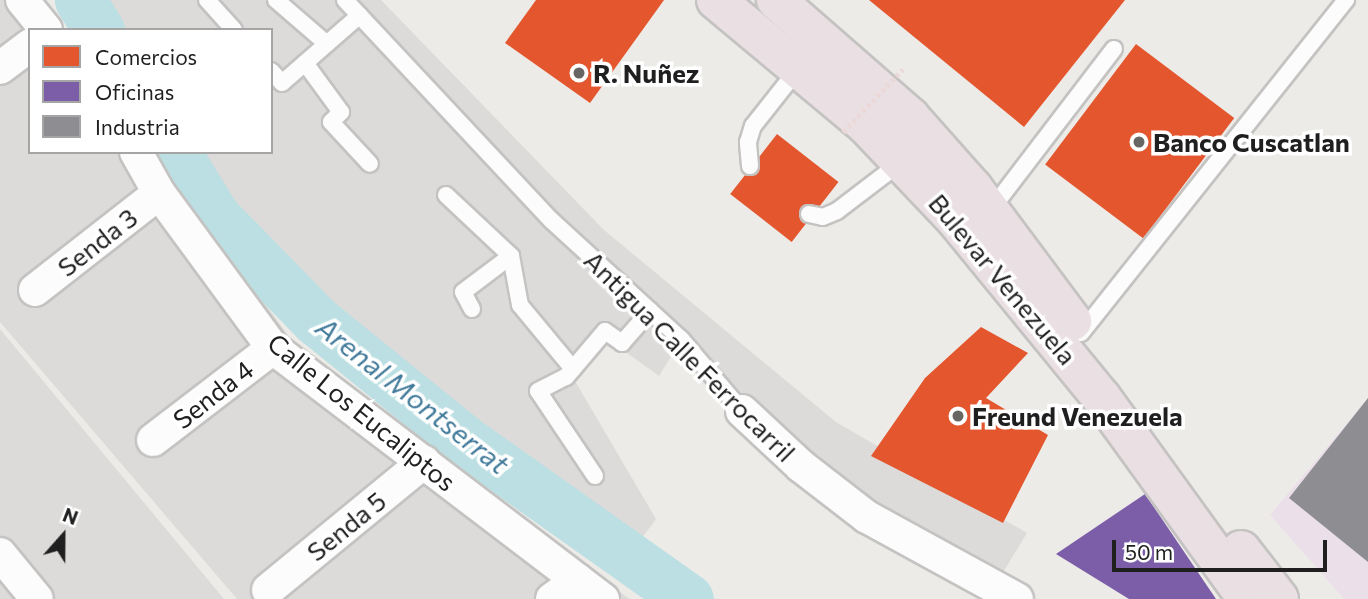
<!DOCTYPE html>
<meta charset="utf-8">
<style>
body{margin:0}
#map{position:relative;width:1368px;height:599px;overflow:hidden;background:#edebe8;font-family:Commissioner,sans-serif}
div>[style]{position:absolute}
.residential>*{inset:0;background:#dcdbd9}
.industrial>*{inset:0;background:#ebe0e9}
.shops>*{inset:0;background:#e4572e;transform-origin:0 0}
.offices>*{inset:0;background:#7b5ea7}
.industry>*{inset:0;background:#8d8d92}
.river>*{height:51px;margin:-25.5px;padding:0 25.5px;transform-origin:25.5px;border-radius:25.5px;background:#bbdfe2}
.roads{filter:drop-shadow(2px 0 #c4c3c2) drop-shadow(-2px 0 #c4c3c2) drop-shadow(0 2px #c4c3c2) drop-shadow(0 -2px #c4c3c2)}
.lane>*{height:16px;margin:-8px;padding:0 8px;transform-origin:8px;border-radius:8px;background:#fcfcfc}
.street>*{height:32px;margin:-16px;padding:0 16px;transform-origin:16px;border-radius:16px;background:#fcfcfc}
.highway>*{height:38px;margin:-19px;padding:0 19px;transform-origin:19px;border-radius:19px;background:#eadfe2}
.path-bridge>*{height:4.5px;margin-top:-2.25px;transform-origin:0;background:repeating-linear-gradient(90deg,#ebd9da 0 3.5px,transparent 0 7px)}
.dots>*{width:19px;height:19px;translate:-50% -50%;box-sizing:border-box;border:4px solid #fff;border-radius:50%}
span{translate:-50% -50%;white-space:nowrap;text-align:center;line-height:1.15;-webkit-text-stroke:7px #fff;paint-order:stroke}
.poi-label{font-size:26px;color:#1f1f1f;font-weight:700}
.left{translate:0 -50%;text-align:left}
.street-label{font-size:26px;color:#1f1f1f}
.water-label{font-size:28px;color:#417a9a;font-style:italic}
.legend{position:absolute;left:28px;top:28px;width:245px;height:126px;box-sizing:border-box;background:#fff;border:2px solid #a5a5a5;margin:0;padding:9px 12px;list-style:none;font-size:21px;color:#1f1f1f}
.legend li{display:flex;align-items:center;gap:14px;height:35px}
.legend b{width:35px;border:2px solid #a5a5a5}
.north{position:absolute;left:28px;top:501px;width:70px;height:70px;-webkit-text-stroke:5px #fff;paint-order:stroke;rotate:21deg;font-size:19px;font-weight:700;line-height:28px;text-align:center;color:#1f1f1f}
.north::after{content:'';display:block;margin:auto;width:24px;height:32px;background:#1f1f1f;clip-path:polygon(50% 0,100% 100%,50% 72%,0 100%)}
.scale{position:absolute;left:1112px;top:540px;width:215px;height:32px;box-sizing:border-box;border:4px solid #1f1f1f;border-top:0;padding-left:9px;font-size:21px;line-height:24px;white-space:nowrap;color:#1f1f1f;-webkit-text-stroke:5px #fff;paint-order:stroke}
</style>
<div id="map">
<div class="residential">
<div style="clip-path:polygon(0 0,39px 0,65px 30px,30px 30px,30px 152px,154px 152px,290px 338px,490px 500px,630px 599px,237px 599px,0 322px)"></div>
<div style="clip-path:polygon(80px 0,381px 0,604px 230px,836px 422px,1027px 533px,994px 587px,801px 466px,681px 340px,659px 376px,605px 337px,572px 376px,656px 519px,628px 557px,465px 441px,317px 321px,215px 217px,175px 152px,271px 152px,271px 30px,99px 30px)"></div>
<div style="clip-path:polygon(0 329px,224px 599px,0 599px)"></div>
</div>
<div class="industrial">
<div style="clip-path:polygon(1368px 398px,1368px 599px,1344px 599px,1270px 515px)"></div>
</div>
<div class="shops">
<div style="clip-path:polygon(536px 0,664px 0,590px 103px,505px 43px)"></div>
<div style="clip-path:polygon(869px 0,1125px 0,1024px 127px)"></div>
<div style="left:1136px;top:44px;width:123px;height:151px;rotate:37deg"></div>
<div style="left:777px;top:134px;width:78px;height:76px;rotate:38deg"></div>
<div style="clip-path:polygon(981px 327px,1028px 353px,986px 398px,1048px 435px,1003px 523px,871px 456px,925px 378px)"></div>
</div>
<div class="offices">
<div style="clip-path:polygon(1145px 494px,1216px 599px,1129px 599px,1056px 554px)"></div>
</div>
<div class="industry">
<div style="clip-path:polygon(1368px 398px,1368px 562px,1289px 498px)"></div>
</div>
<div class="river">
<div style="left:80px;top:0;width:36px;rotate:58deg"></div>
<div style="left:175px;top:152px;width:76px;rotate:58.4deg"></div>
<div style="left:215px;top:217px;width:146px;rotate:45.6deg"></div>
<div style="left:317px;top:321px;width:191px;rotate:39deg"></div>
<div style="left:465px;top:441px;width:273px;rotate:35.3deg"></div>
</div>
<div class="roads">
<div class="lane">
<div style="left:207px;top:0;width:40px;rotate:48deg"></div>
<div style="left:276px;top:0;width:67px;rotate:40.8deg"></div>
<div style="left:345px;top:0;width:301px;rotate:46.9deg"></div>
<div style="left:551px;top:220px;width:176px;rotate:42.5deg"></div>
<div style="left:681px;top:339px;width:94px;rotate:49.7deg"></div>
<div style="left:305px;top:63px;width:61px;rotate:53.7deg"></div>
<div style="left:341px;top:112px;width:14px;rotate:135deg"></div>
<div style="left:331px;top:122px;width:57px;rotate:47.1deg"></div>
<div style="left:271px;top:71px;width:16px;rotate:47deg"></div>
<div style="left:282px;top:83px;width:103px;rotate:-41.1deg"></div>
<div style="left:750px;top:166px;width:24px;rotate:-95deg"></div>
<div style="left:748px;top:142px;width:17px;rotate:-73deg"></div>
<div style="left:753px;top:126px;width:73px;rotate:-51.7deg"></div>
<div style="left:446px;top:195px;width:89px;rotate:43.2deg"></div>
<div style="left:511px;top:256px;width:50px;rotate:79.6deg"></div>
<div style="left:520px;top:305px;width:83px;rotate:50.4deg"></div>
<div style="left:990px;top:211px;width:204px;rotate:-52.6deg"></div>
<div style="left:809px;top:214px;width:14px;rotate:12deg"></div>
<div style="left:823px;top:217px;width:15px;rotate:-23deg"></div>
<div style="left:837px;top:211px;width:81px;rotate:-37.4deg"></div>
<div style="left:472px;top:309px;width:19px;rotate:-118deg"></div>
<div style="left:463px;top:292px;width:60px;rotate:-36.9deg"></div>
<div style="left:1081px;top:333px;width:426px;rotate:-51.5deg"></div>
<div style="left:595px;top:476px;width:102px;rotate:-123.8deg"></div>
<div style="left:538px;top:391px;width:31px;rotate:-27deg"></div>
<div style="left:566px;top:377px;width:60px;rotate:-49.7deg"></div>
<div style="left:605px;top:331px;width:21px;rotate:35deg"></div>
<div style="left:622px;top:343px;width:43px;rotate:-48.8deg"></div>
</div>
<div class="street">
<div style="left:22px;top:0;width:38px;rotate:51deg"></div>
<div style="left:0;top:68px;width:38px;rotate:-37deg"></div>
<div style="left:136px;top:152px;width:47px;rotate:60.7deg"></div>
<div style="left:159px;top:193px;width:192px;rotate:53.7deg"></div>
<div style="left:273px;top:348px;width:415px;rotate:37.3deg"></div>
<div style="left:35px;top:290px;width:157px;rotate:-38deg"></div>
<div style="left:742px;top:411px;width:81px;rotate:43deg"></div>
<div style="left:801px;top:466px;width:83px;rotate:37.7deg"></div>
<div style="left:867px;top:517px;width:171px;rotate:28.7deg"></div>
<div style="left:153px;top:440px;width:151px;rotate:-37.5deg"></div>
<div style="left:0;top:554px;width:58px;rotate:50.6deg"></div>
<div style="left:268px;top:590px;width:202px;rotate:-39.4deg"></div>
<div style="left:552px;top:599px;width:32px;rotate:-36deg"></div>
</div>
<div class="highway">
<div style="left:716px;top:0;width:194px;rotate:39.8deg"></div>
<div style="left:865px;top:124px;width:132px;rotate:46.5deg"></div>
<div style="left:956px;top:220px;width:229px;rotate:50.7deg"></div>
<div style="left:1101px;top:397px;width:249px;rotate:54.1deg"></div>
<div style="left:776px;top:0;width:178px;rotate:41.1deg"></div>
<div style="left:910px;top:117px;width:95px;rotate:48.4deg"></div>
<div style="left:973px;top:188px;width:166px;rotate:53.3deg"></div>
<div style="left:1241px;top:550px;width:62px;rotate:52.2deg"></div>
</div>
</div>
<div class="path-bridge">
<div style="left:843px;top:132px;width:87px;rotate:-46.4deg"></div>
</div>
<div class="dots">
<div style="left:579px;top:73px;background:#676665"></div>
<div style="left:1139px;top:142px;background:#676665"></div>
<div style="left:958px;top:416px;background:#676665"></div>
</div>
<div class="poi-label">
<span class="left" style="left:593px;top:73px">R. Nuñez</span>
<span class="left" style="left:1153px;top:142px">Banco Cuscatlan</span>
<span class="left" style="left:972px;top:416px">Freund Venezuela</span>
</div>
<div class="street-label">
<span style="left:97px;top:242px;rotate:-38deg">Senda 3</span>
<span style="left:1003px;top:279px;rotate:50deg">Bulevar Venezuela</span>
<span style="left:690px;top:356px;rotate:45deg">Antigua Calle Ferrocarril</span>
<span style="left:213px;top:394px;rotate:-38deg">Senda 4</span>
<span style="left:362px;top:412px;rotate:39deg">Calle Los Eucaliptos</span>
<span style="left:346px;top:526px;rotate:-39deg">Senda 5</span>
</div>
<div class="water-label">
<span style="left:413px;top:395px;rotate:38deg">Arenal Montserrat</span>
</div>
<ul class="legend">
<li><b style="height:19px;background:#e4572e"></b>Comercios</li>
<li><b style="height:19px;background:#7b5ea7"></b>Oficinas</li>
<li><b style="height:19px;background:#8d8d92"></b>Industria</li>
</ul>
<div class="north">N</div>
<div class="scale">50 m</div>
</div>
